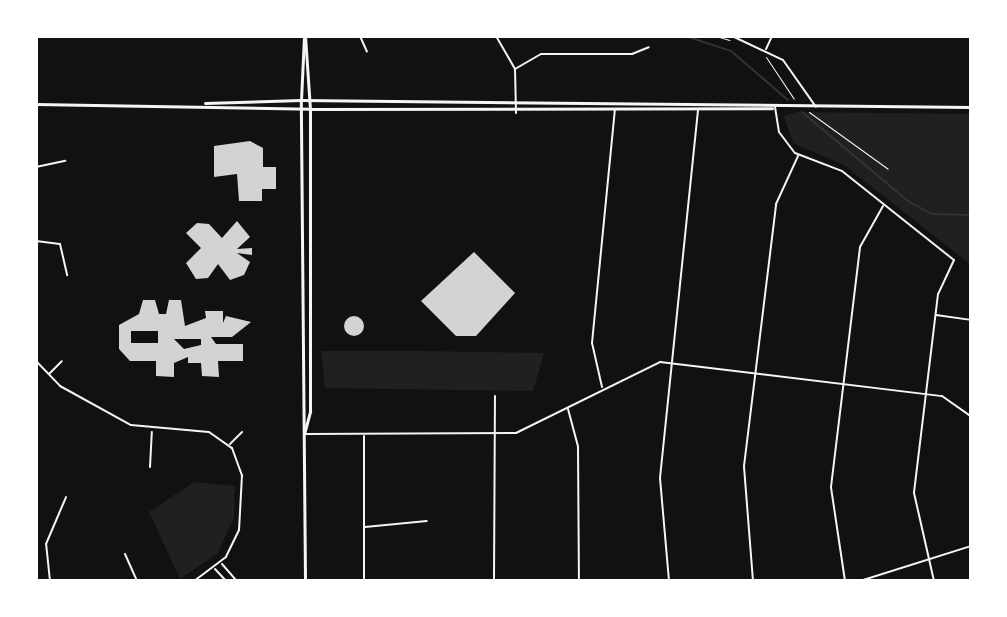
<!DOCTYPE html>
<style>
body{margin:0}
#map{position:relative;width:1007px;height:617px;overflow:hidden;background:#111;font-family:Merriweather,serif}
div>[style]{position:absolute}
.green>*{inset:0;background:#202020}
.stream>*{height:2px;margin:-1px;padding:0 1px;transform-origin:1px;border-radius:1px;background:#333}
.building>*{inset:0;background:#d3d3d3}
.round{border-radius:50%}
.path>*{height:1px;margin:-0.5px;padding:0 0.5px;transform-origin:0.5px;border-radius:0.5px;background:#f5f5f5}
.minor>*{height:2px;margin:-1px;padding:0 1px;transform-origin:1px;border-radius:1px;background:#f5f5f5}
.tertiary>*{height:3px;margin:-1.5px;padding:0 1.5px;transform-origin:1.5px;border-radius:1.5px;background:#f5f5f5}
.secondary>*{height:3px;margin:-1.5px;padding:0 1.5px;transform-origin:1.5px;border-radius:1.5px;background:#f5f5f5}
span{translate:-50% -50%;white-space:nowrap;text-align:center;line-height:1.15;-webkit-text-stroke:7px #fff;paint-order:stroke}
.frame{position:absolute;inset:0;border:38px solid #fff;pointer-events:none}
</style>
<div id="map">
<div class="green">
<div style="clip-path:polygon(797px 112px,971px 114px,971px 265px,844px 165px,793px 143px,784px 116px)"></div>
<div style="clip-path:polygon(321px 351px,421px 351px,544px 353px,533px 391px,325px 388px)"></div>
<div style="clip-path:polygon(194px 482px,235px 486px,234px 517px,218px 553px,180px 579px,149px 512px)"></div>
</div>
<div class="stream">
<div style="left:685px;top:36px;width:48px;rotate:18.1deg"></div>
<div style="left:731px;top:51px;width:75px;rotate:40.7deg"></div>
<div style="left:802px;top:112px;width:138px;rotate:40deg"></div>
<div style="left:908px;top:201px;width:26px;rotate:29deg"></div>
<div style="left:931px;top:214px;width:40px;rotate:1.4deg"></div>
</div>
<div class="building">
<div style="clip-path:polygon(250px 141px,263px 148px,263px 167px,276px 167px,276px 189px,262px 189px,262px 201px,239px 201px,237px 174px,214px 177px,214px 146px)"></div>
<div style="clip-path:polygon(237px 221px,250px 237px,237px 249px,252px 248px,252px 255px,237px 253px,250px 262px,244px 275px,230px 280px,218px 264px,208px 278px,196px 279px,186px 263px,201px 248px,186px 233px,197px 223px,209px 224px,222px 238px)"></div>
<div style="clip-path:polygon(474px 252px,515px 293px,476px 336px,456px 336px,421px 301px)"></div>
<div style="clip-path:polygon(evenodd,143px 300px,155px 300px,159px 314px,166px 314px,169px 300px,181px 300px,185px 326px,206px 318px,205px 311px,223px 311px,223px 323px,226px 316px,251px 322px,232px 337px,211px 337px,216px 344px,243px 344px,243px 361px,218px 361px,219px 377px,202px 376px,201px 363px,188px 363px,188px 357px,174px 363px,174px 377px,156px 376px,156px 361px,130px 361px,119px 349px,119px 325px,139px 314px,143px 300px,131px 331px,158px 331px,158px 343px,131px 343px,131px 331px,143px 300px,174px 339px,201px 339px,201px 345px,184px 349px,174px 339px)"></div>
<div class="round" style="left:344px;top:316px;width:20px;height:20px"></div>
</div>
<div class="path">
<div style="left:716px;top:36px;width:14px;rotate:17deg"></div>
<div style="left:766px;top:57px;width:50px;rotate:56.3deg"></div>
<div style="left:809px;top:112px;width:97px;rotate:35.8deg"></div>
</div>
<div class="minor">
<div style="left:360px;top:36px;width:17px;rotate:66deg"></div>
<div style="left:496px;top:36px;width:38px;rotate:60deg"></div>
<div style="left:515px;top:69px;width:44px;rotate:88.7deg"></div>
<div style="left:732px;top:36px;width:56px;rotate:25.2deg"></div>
<div style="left:783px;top:60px;width:57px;rotate:54.9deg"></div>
<div style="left:766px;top:49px;width:14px;rotate:-65deg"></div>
<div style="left:515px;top:69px;width:30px;rotate:-30deg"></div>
<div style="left:541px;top:54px;width:91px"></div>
<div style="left:632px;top:54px;width:18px;rotate:-22deg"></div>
<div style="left:775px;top:107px;width:25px;rotate:81deg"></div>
<div style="left:779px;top:132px;width:26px;rotate:53deg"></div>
<div style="left:795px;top:153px;width:50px;rotate:21deg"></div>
<div style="left:842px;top:171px;width:143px;rotate:38.5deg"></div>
<div style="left:954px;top:260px;width:38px;rotate:115deg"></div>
<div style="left:938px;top:294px;width:200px;rotate:96.9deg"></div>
<div style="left:914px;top:493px;width:90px;rotate:77.2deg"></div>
<div style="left:36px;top:167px;width:30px;rotate:-12deg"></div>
<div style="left:36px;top:241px;width:24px;rotate:7deg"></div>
<div style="left:60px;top:244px;width:32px;rotate:77deg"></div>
<div style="left:936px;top:315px;width:35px;rotate:8deg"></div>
<div style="left:36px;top:361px;width:35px;rotate:46deg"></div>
<div style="left:60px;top:386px;width:81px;rotate:28.8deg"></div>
<div style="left:131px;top:425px;width:78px;rotate:5.1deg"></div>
<div style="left:209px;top:432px;width:28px;rotate:35deg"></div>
<div style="left:232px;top:448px;width:29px;rotate:70deg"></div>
<div style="left:242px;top:475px;width:55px;rotate:93.1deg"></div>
<div style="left:239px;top:530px;width:30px;rotate:116deg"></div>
<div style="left:226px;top:557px;width:40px;rotate:143deg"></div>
<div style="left:49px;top:374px;width:18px;rotate:-45deg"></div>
<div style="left:602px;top:387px;width:45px;rotate:-102.8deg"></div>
<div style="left:592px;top:343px;width:235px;rotate:-84.4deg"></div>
<div style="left:568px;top:409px;width:39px;rotate:75deg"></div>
<div style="left:578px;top:447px;width:134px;rotate:89.6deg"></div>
<div style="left:305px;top:434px;width:211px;rotate:-0.3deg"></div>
<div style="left:516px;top:433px;width:161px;rotate:-26.2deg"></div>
<div style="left:660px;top:362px;width:284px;rotate:6.9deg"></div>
<div style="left:942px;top:396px;width:35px;rotate:35deg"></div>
<div style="left:230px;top:444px;width:17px;rotate:-45deg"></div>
<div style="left:150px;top:467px;width:35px;rotate:-87deg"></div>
<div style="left:365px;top:527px;width:62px;rotate:-5.5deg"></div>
<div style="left:125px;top:554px;width:30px;rotate:66deg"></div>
<div style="left:222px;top:564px;width:23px;rotate:49deg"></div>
<div style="left:215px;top:569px;width:16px;rotate:47deg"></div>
<div style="left:50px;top:581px;width:37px;rotate:-96deg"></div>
<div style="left:46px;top:544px;width:51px;rotate:-66.9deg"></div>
<div style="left:364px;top:581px;width:145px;rotate:-90deg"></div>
<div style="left:494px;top:581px;width:185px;rotate:-89.7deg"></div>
<div style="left:669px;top:581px;width:103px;rotate:-95deg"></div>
<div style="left:660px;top:478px;width:371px;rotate:-84.1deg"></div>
<div style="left:753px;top:581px;width:115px;rotate:-94.5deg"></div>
<div style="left:744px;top:466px;width:264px;rotate:-83deg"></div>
<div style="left:776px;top:204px;width:53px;rotate:-65.4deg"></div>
<div style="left:845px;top:581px;width:95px;rotate:-98.5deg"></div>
<div style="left:831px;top:487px;width:242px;rotate:-83.1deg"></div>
<div style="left:860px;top:247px;width:47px;rotate:-60.7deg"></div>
<div style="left:860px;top:581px;width:116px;rotate:-17.5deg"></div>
</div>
<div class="tertiary">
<div style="left:205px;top:103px;width:96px;rotate:-1.8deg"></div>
<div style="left:301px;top:100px;width:64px;rotate:-87.3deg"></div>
<div style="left:36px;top:104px;width:274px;rotate:1deg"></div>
<div style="left:310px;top:109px;width:73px;rotate:-93.9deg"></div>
</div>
<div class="secondary">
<div style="left:304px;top:434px;width:24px;rotate:-75deg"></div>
<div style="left:310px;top:411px;width:302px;rotate:-90deg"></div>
<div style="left:310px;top:109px;width:462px;rotate:-0.1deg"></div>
<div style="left:305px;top:581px;width:481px;rotate:-90.5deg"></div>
<div style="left:301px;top:100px;width:670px;rotate:0.6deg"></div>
</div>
<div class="frame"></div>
</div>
